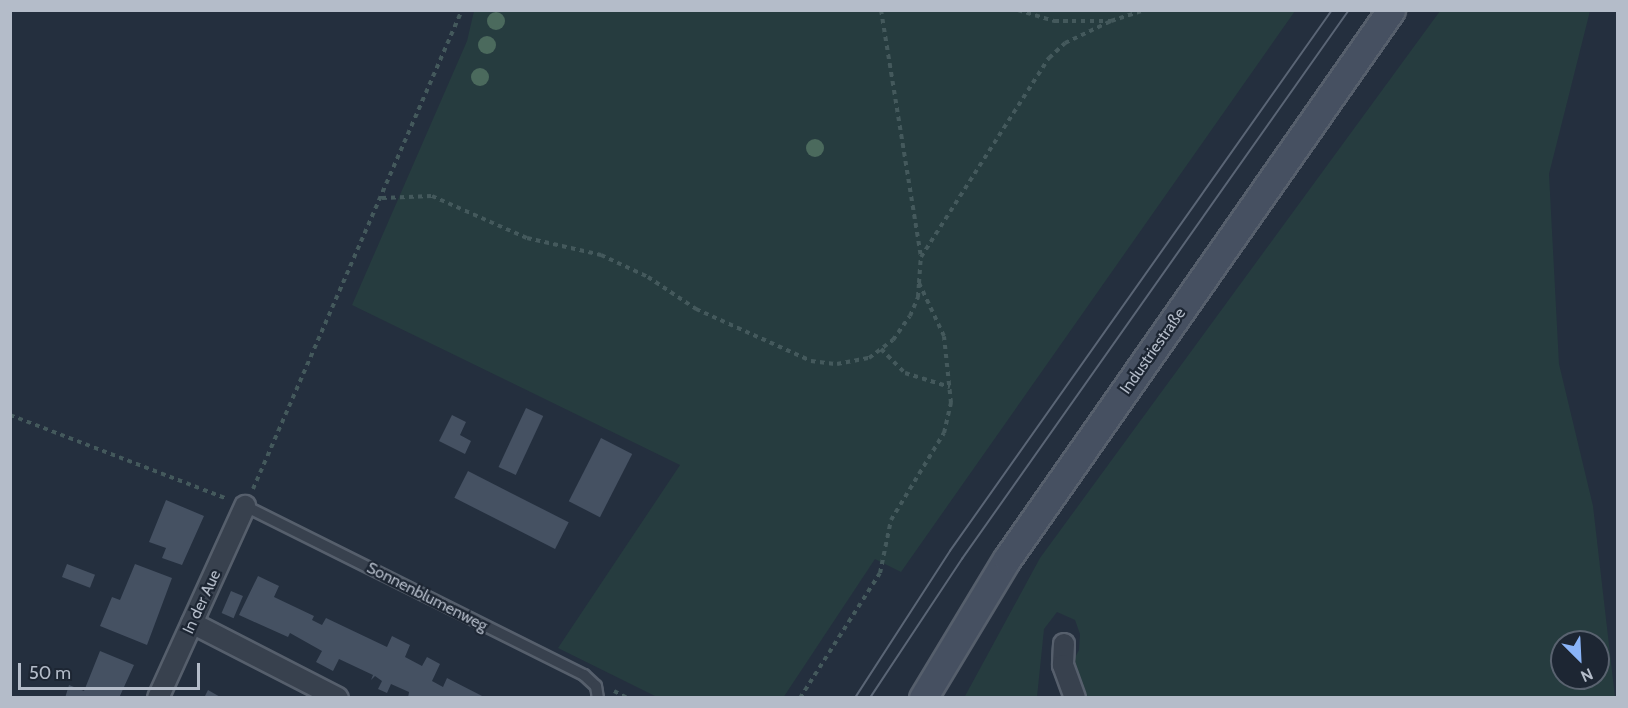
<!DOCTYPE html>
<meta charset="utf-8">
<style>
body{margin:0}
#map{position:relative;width:1628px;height:708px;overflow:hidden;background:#242f3e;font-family:Cabin,sans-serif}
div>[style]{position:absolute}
.green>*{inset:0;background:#263c3f}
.building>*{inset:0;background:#455162;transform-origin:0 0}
.path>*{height:4px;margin-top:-2px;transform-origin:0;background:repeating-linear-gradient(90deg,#44595c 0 4.5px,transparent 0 9px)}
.roads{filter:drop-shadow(2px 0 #565f6c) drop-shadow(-2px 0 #565f6c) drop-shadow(0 2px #565f6c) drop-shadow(0 -2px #565f6c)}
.lane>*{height:10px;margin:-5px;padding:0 5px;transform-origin:5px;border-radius:5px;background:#38414e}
.street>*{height:20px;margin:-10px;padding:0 10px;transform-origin:10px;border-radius:10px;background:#38414e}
.secondary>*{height:27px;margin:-13.5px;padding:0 13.5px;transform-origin:13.5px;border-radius:13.5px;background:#465061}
.tram>*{height:1.5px;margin:-0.75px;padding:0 0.75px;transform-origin:0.75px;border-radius:0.75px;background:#5a6575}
.trees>*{width:18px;height:18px;margin:-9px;border-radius:50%;background:#4b6a5d}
span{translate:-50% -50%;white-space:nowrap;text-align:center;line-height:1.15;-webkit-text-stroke:4.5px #1d2633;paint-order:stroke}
.street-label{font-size:16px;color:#b4bcc9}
.frame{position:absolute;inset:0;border:12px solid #b4bcc9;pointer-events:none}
.north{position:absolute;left:1550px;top:630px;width:60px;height:60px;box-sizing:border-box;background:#1d2633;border:2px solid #59626f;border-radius:50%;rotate:156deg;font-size:16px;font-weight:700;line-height:24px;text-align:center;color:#b4bcc9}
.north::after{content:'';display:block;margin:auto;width:21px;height:27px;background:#8ab4f8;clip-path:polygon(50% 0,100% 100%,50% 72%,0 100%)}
.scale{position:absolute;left:18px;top:663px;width:182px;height:27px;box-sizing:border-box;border:3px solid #b4bcc9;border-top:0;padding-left:8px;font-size:18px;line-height:21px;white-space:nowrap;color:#b4bcc9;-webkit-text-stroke:4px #1d2633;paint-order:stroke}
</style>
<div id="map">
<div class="green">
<div style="clip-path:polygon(474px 11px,475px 10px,1295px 11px,901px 572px,875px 559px,783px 698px,657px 697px,558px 648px,680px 465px,352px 305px,467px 41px)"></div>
<div style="clip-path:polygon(evenodd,1440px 11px,1590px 11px,1549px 174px,1559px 364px,1593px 506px,1615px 697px,1081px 697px,1070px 667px,1079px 650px,1080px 634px,1075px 620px,1057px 612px,1044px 629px,1037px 697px,964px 698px,1040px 558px,1440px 11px,1562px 642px,1598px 642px,1598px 678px,1562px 678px,1562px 642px)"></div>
</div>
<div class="building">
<div style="left:526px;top:408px;width:19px;height:65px;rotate:25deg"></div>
<div style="clip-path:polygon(452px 415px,466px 422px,460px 435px,471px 441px,465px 454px,439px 441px)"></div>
<div style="left:601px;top:438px;width:35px;height:71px;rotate:27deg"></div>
<div style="left:468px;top:471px;width:113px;height:30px;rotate:27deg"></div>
<div style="clip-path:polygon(166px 500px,204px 516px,182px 565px,162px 558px,166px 548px,149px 542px)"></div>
<div style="left:67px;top:564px;width:30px;height:14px;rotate:21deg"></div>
<div style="clip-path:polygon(135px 564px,172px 578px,147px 645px,100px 626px,112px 597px,120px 600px)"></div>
<div style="clip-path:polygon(258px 576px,279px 586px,274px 597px,314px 616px,312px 620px,322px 625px,326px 618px,387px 647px,392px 636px,410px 645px,405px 657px,422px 666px,427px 657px,440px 664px,432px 681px,443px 687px,447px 678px,486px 698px,408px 698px,409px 692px,391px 684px,387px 693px,378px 689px,382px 681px,375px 676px,371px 680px,373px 675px,339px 659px,333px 671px,316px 662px,322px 651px,290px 633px,288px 637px,239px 615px)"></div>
<div style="left:231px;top:591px;width:13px;height:24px;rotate:23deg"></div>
<div style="clip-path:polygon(100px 651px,134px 665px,119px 698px,65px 698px,69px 685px,84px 691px)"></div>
<div style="clip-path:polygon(208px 690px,222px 698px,204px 698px)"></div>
</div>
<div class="path">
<div style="left:881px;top:10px;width:251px;rotate:80.8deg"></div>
<div style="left:1018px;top:10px;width:38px;rotate:17deg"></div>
<div style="left:1054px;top:21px;width:57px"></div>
<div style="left:1111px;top:21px;width:35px;rotate:-18deg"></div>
<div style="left:382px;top:198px;width:50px;rotate:-2.3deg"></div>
<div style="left:432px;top:196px;width:104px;rotate:23.9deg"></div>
<div style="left:527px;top:238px;width:76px;rotate:12.9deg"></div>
<div style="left:601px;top:255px;width:52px;rotate:25.1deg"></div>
<div style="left:648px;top:277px;width:58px;rotate:33.7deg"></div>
<div style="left:696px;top:309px;width:126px;rotate:24.3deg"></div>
<div style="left:811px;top:361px;width:26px;rotate:7deg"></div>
<div style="left:837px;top:364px;width:33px;rotate:-11deg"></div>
<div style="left:869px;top:358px;width:30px;rotate:-37deg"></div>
<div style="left:893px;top:340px;width:29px;rotate:-55deg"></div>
<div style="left:910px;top:316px;width:21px;rotate:-67deg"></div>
<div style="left:918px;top:297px;width:13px;rotate:-86deg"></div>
<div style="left:881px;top:349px;width:34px;rotate:45deg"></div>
<div style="left:905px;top:373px;width:47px;rotate:17.3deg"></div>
<div style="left:10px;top:415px;width:230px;rotate:21.1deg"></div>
<div style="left:253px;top:489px;width:523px;rotate:-66.43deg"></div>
<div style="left:614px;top:691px;width:15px;rotate:28deg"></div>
<div style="left:800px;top:698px;width:148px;rotate:-57.4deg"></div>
<div style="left:880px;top:573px;width:54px;rotate:-78.3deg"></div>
<div style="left:891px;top:520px;width:102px;rotate:-58.7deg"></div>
<div style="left:944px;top:433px;width:31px;rotate:-77deg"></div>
<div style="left:951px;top:403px;width:67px;rotate:-96deg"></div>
<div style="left:944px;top:336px;width:59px;rotate:-115.3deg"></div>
<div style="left:919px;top:283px;width:26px;rotate:-86deg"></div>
<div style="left:921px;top:257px;width:237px;rotate:-57.3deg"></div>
<div style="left:1049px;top:58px;width:22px;rotate:-43deg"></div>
<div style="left:1065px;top:43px;width:51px;rotate:-25.6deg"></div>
</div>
<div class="roads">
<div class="lane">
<div style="left:245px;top:506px;width:379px;rotate:26.5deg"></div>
<div style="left:584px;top:675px;width:16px;rotate:43deg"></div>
<div style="left:596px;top:686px;width:12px;rotate:81deg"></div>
</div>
<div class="street">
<div style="left:192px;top:623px;width:164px;rotate:27.2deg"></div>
<div style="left:1064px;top:644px;width:21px;rotate:93deg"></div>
<div style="left:1063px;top:665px;width:35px;rotate:70deg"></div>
<div style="left:158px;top:698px;width:211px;rotate:-65.6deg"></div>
</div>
<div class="secondary">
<div style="left:923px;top:698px;width:162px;rotate:-58.9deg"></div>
<div style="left:1007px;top:559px;width:670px;rotate:-55.03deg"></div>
</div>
</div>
<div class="tram">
<div style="left:855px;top:698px;width:175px;rotate:-57.1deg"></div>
<div style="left:950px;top:551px;width:662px;rotate:-54.77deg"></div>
<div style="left:870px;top:698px;width:167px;rotate:-56.5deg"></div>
<div style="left:962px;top:559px;width:672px;rotate:-54.82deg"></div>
</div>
<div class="trees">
<div style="left:496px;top:21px"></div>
<div style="left:487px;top:45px"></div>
<div style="left:480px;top:77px"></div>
<div style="left:815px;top:148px"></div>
</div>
<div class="street-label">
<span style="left:1153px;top:351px;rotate:-55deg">Industriestraße</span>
<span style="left:427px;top:597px;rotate:27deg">Sonnenblumenweg</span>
<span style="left:202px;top:602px;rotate:-65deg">In der Aue</span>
</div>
<div class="frame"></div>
<div class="north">N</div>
<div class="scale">50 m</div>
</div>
